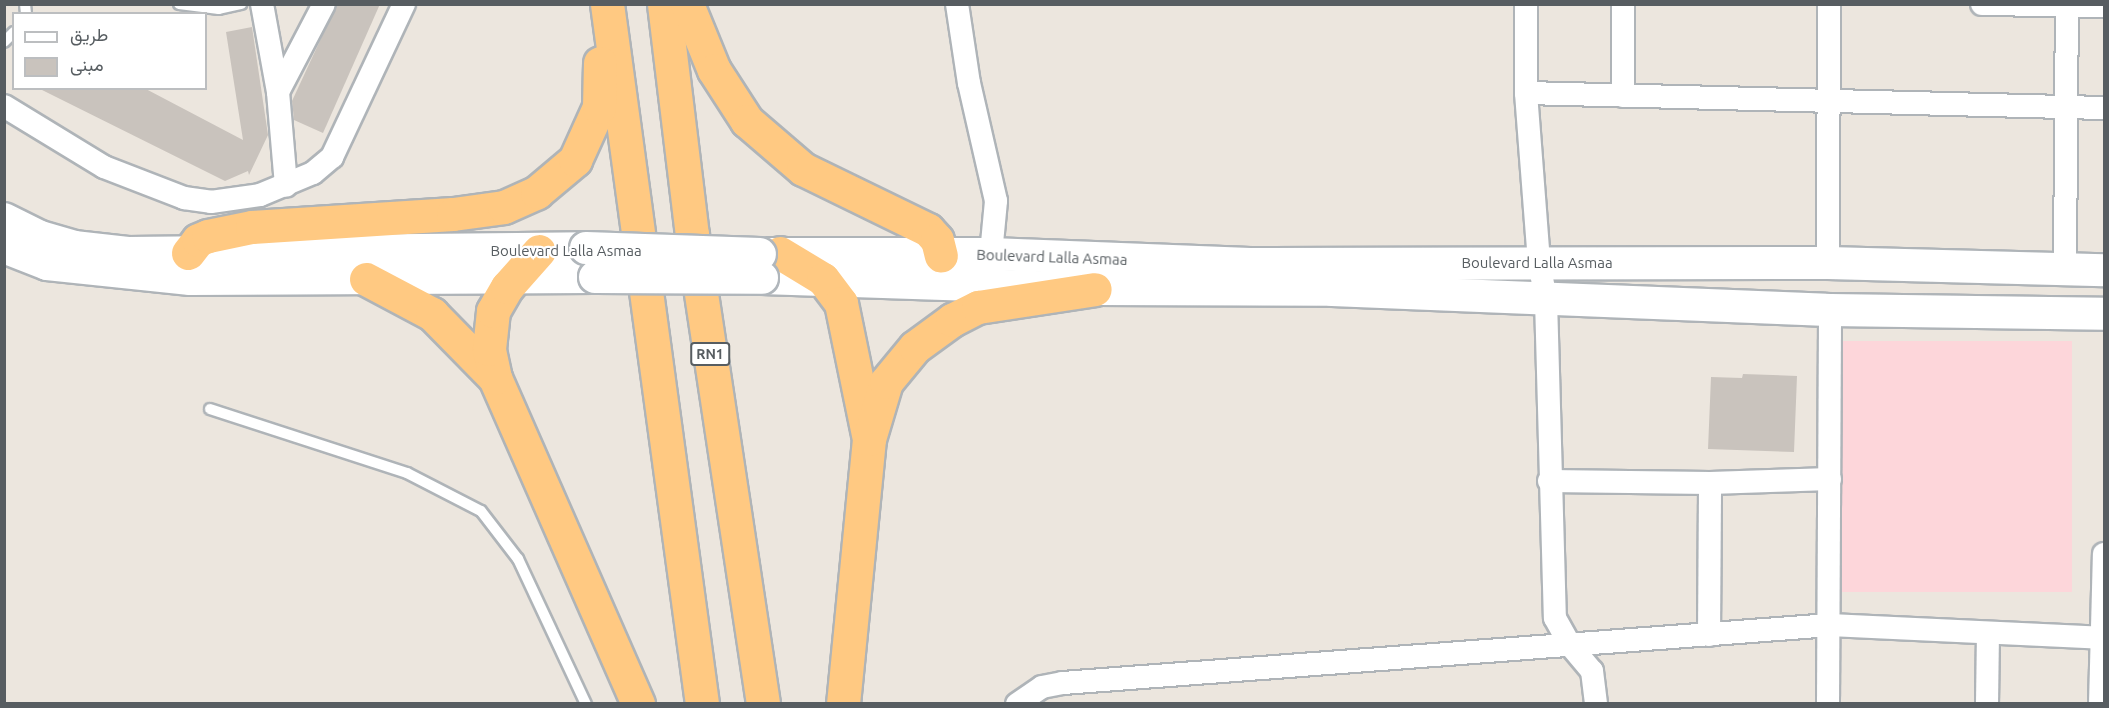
<!DOCTYPE html>
<meta charset="utf-8">
<style>
body{margin:0}
#map{position:relative;width:2109px;height:708px;overflow:hidden;background:#ece6de;font-family:Ubuntu,Vazirmatn,sans-serif}
div>[style]{position:absolute}
.medical>*{inset:0;background:#fdd6da;transform-origin:0 0}
.building>*{inset:0;background:#c9c3bd}
.roads{filter:drop-shadow(2px 0 #afb4b8) drop-shadow(-2px 0 #afb4b8) drop-shadow(0 2px #afb4b8) drop-shadow(0 -2px #afb4b8)}
.lane>*{height:10px;margin:-5px;padding:0 5px;transform-origin:5px;border-radius:5px;background:#fff}
.street>*{height:22px;margin:-11px;padding:0 11px;transform-origin:11px;border-radius:11px;background:#fff}
.secondary>*{height:32px;margin:-16px;padding:0 16px;transform-origin:16px;border-radius:16px;background:#fff}
.highway>*{height:33px;margin:-16.5px;padding:0 16.5px;transform-origin:16.5px;border-radius:16.5px;background:#ffc982}
.bridges{filter:drop-shadow(2px 0 #b0b6bb) drop-shadow(-2px 0 #b0b6bb) drop-shadow(0 2px #b0b6bb) drop-shadow(0 -2px #b0b6bb)}
.secondary-bridge>*{height:32px;margin:-16px;padding:0 16px;transform-origin:16px;border-radius:16px;background:#fff}
span{translate:-50% -50%;white-space:nowrap;text-align:center;line-height:1.15;-webkit-text-stroke:4.5px #fff;paint-order:stroke}
.shield-label span{padding:2px 4px;background:#fff;border:2px solid;border-radius:4px;-webkit-text-stroke-width:0}
.shield-label{font-size:14px;color:#575d61;font-weight:700}
.street-label{font-size:15px;color:#575d61}
.frame{position:absolute;inset:0;border:6px solid #575d61;pointer-events:none}
.legend{position:absolute;left:12px;top:12px;width:195px;height:78px;box-sizing:border-box;background:#fff;border:2px solid #bcbec0;margin:0;padding:8px 10px;list-style:none;font-size:18px;color:#575d61}
.legend li{display:flex;align-items:center;gap:12px;height:30px}
.legend b{width:30px;border:2px solid #bcbec0}
</style>
<div id="map">
<div class="medical">
<div style="left:1837px;top:341px;width:235px;height:251px"></div>
</div>
<div class="building">
<div style="clip-path:polygon(337px 4px,380px 4px,323px 133px,294px 120px,292px 101px)"></div>
<div style="clip-path:polygon(252px 27px,268px 135px,249px 175px,248px 171px,225px 181px,38px 88px,144px 88px,243px 140px,226px 32px)"></div>
<div style="clip-path:polygon(1743px 374px,1797px 376px,1794px 452px,1708px 449px,1711px 377px,1742px 378px)"></div>
</div>
<div class="roads">
<div class="lane">
<div style="left:25px;top:4px;width:10px;rotate:84deg"></div>
<div style="left:179px;top:4px;width:40px;rotate:7.1deg"></div>
<div style="left:219px;top:9px;width:23px;rotate:-13deg"></div>
<div style="left:4px;top:42px;width:14px;rotate:-45deg"></div>
<div style="left:210px;top:409px;width:207px;rotate:18deg"></div>
<div style="left:407px;top:473px;width:83px;rotate:27.2deg"></div>
<div style="left:481px;top:511px;width:61px;rotate:52.4deg"></div>
<div style="left:518px;top:559px;width:160px;rotate:64.9deg"></div>
</div>
<div class="street">
<div style="left:262px;top:4px;width:89px;rotate:79.7deg"></div>
<div style="left:278px;top:92px;width:94px;rotate:85.1deg"></div>
<div style="left:957px;top:4px;width:80px;rotate:81.4deg"></div>
<div style="left:969px;top:83px;width:121px;rotate:77.1deg"></div>
<div style="left:996px;top:201px;width:53px;rotate:95.4deg"></div>
<div style="left:1526px;top:4px;width:89px;rotate:90deg"></div>
<div style="left:1526px;top:93px;width:170px;rotate:85.6deg"></div>
<div style="left:1539px;top:263px;width:38px;rotate:79deg"></div>
<div style="left:1546px;top:300px;width:318px;rotate:88.4deg"></div>
<div style="left:1555px;top:618px;width:31px;rotate:61deg"></div>
<div style="left:1570px;top:645px;width:34px;rotate:50deg"></div>
<div style="left:1592px;top:671px;width:33px;rotate:83deg"></div>
<div style="left:1623px;top:4px;width:92px;rotate:90deg"></div>
<div style="left:1982px;top:4px;width:122px;rotate:0.9deg"></div>
<div style="left:278px;top:92px;width:99px;rotate:-62.4deg"></div>
<div style="left:1526px;top:93px;width:578px;rotate:1.49deg"></div>
<div style="left:4px;top:106px;width:117px;rotate:31.4deg"></div>
<div style="left:104px;top:167px;width:86px;rotate:21.2deg"></div>
<div style="left:184px;top:198px;width:27px;rotate:8deg"></div>
<div style="left:211px;top:202px;width:49px;rotate:-8.1deg"></div>
<div style="left:260px;top:195px;width:57px;rotate:-22.5deg"></div>
<div style="left:313px;top:173px;width:25px;rotate:-40deg"></div>
<div style="left:332px;top:157px;width:169px;rotate:-64.8deg"></div>
<div style="left:1828px;top:263px;width:259px;rotate:-89.8deg"></div>
<div style="left:2065px;top:271px;width:267px;rotate:-89.6deg"></div>
<div style="left:1549px;top:481px;width:161px;rotate:0.7deg"></div>
<div style="left:1710px;top:483px;width:120px;rotate:-1.9deg"></div>
<div style="left:1709px;top:635px;width:152px;rotate:-89.6deg"></div>
<div style="left:1017px;top:704px;width:30px;rotate:-34deg"></div>
<div style="left:1042px;top:687px;width:21px;rotate:-11deg"></div>
<div style="left:1063px;top:683px;width:769px;rotate:-4.32deg"></div>
<div style="left:1830px;top:625px;width:271px;rotate:2.7deg"></div>
<div style="left:1828px;top:704px;width:394px;rotate:-89.7deg"></div>
<div style="left:1987px;top:704px;width:71px;rotate:-89.2deg"></div>
<div style="left:2100px;top:704px;width:150px;rotate:-88.5deg"></div>
</div>
<div class="secondary">
<div style="left:4px;top:219px;width:40px;rotate:26.6deg"></div>
<div style="left:40px;top:237px;width:35px;rotate:16deg"></div>
<div style="left:74px;top:247px;width:54px;rotate:6.3deg"></div>
<div style="left:128px;top:253px;width:458px;rotate:-0.6deg"></div>
<div style="left:4px;top:247px;width:46px;rotate:21.6deg"></div>
<div style="left:47px;top:264px;width:144px;rotate:6deg"></div>
<div style="left:190px;top:279px;width:405px;rotate:-0.3deg"></div>
<div style="left:770px;top:254px;width:221px"></div>
<div style="left:991px;top:254px;width:259px;rotate:2.2deg"></div>
<div style="left:1250px;top:264px;width:578px;rotate:-0.1deg"></div>
<div style="left:1828px;top:263px;width:276px;rotate:1.5deg"></div>
<div style="left:762px;top:278px;width:333px;rotate:1.9deg"></div>
<div style="left:1095px;top:289px;width:237px;rotate:0.2deg"></div>
<div style="left:1332px;top:290px;width:498px;rotate:2.3deg"></div>
<div style="left:1830px;top:310px;width:274px;rotate:0.8deg"></div>
</div>
<div class="highway">
<div style="left:607px;top:4px;width:706px;rotate:82.27deg"></div>
<div style="left:664px;top:4px;width:232px;rotate:83.1deg"></div>
<div style="left:692px;top:234px;width:475px;rotate:81.4deg"></div>
<div style="left:687px;top:4px;width:71px;rotate:67.8deg"></div>
<div style="left:714px;top:70px;width:61px;rotate:57.1deg"></div>
<div style="left:747px;top:121px;width:74px;rotate:40.6deg"></div>
<div style="left:803px;top:169px;width:139px;rotate:26deg"></div>
<div style="left:928px;top:230px;width:13px;rotate:48deg"></div>
<div style="left:937px;top:240px;width:16px;rotate:76deg"></div>
<div style="left:188px;top:253px;width:16px;rotate:-52deg"></div>
<div style="left:198px;top:240px;width:11px;rotate:-22deg"></div>
<div style="left:208px;top:236px;width:45px;rotate:-11.6deg"></div>
<div style="left:252px;top:227px;width:201px;rotate:-3.7deg"></div>
<div style="left:453px;top:214px;width:51px;rotate:-7.8deg"></div>
<div style="left:504px;top:207px;width:36px;rotate:-24deg"></div>
<div style="left:537px;top:192px;width:50px;rotate:-40.1deg"></div>
<div style="left:575px;top:160px;width:58px;rotate:-65.6deg"></div>
<div style="left:599px;top:107px;width:44px;rotate:-88.7deg"></div>
<div style="left:780px;top:253px;width:50px;rotate:31.2deg"></div>
<div style="left:823px;top:279px;width:30px;rotate:53deg"></div>
<div style="left:841px;top:303px;width:135px;rotate:78.4deg"></div>
<div style="left:366px;top:279px;width:75px;rotate:27.9deg"></div>
<div style="left:432px;top:314px;width:90px;rotate:45.5deg"></div>
<div style="left:495px;top:378px;width:356px;rotate:66.3deg"></div>
<div style="left:495px;top:378px;width:30px;rotate:-102deg"></div>
<div style="left:489px;top:349px;width:38px;rotate:-84deg"></div>
<div style="left:493px;top:311px;width:28px;rotate:-60deg"></div>
<div style="left:507px;top:287px;width:48px;rotate:-48.4deg"></div>
<div style="left:843px;top:704px;width:266px;rotate:-84.4deg"></div>
<div style="left:869px;top:439px;width:59px;rotate:-73.4deg"></div>
<div style="left:886px;top:382px;width:45px;rotate:-50.4deg"></div>
<div style="left:915px;top:347px;width:46px;rotate:-36.1deg"></div>
<div style="left:952px;top:320px;width:29px;rotate:-27deg"></div>
<div style="left:978px;top:307px;width:118px;rotate:-8.7deg"></div>
</div>
</div>
<div class="bridges">
<div class="secondary-bridge">
<div style="left:586px;top:248px;width:174px;rotate:2deg"></div>
<div style="left:595px;top:277px;width:167px;rotate:0.3deg"></div>
</div>
</div>
<div class="shield-label">
<span style="left:710px;top:354px">RN1</span>
</div>
<div class="street-label">
<span style="left:566px;top:251px">Boulevard Lalla Asmaa</span>
<span style="left:1052px;top:257px;rotate:2deg">Boulevard Lalla Asmaa</span>
<span style="left:1537px;top:263px">Boulevard Lalla Asmaa</span>
</div>
<div class="frame"></div>
<ul class="legend">
<li><b style="height:8px;background:#fff"></b>طريق</li>
<li><b style="height:16px;background:#c9c3bd"></b>مبنى</li>
</ul>
</div>
